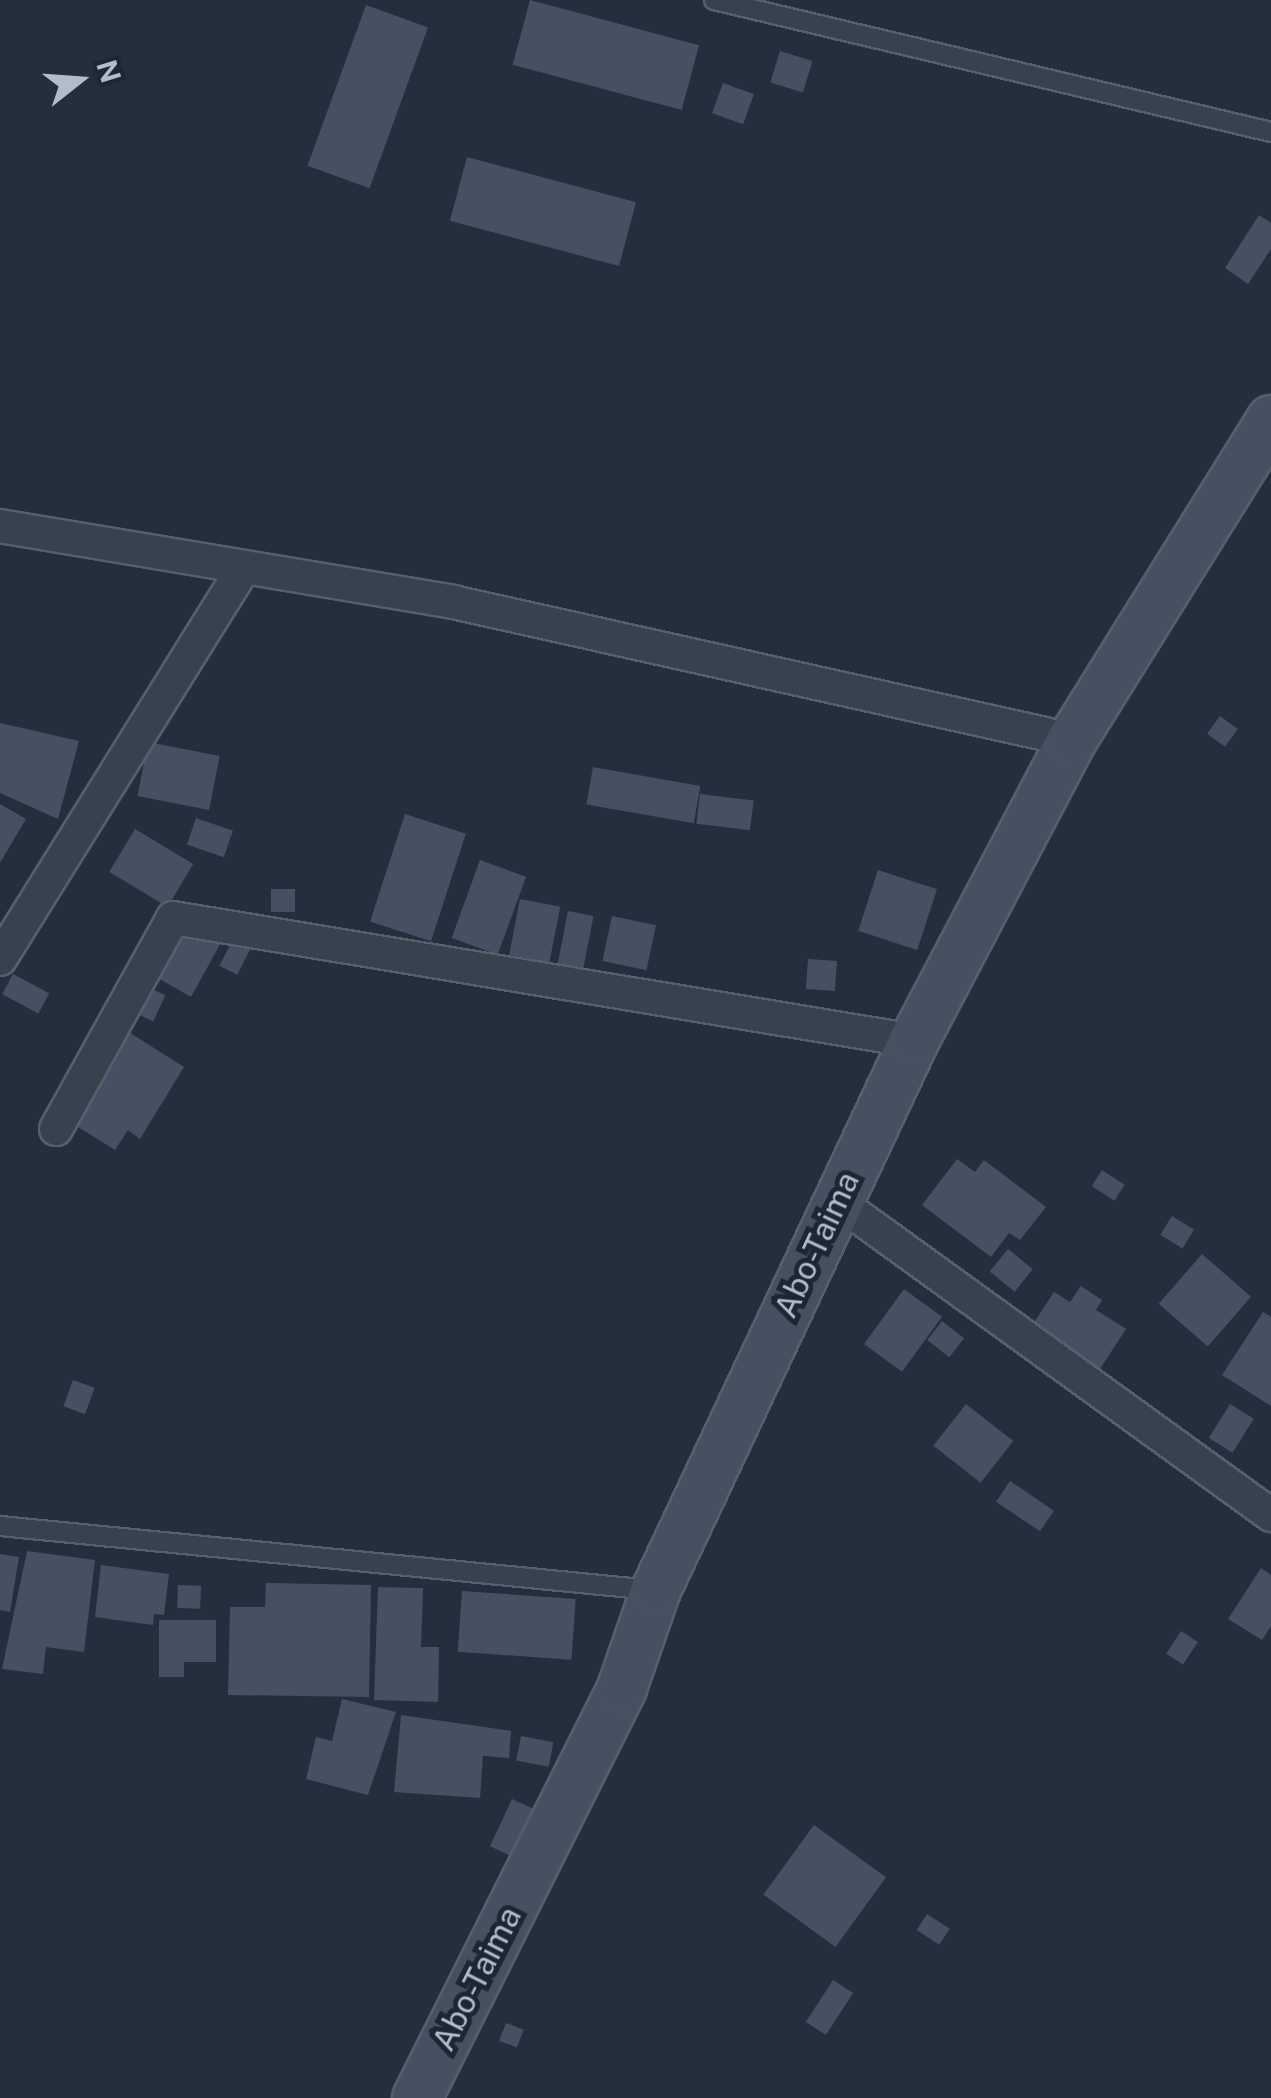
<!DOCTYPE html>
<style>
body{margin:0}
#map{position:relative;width:1271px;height:2098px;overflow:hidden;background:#242f3e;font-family:"Public Sans",sans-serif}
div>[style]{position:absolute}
.building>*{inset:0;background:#455162;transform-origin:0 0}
.roads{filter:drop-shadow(2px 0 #565f6c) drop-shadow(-2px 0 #565f6c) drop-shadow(0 2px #565f6c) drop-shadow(0 -2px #565f6c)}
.lane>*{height:18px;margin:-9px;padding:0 9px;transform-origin:9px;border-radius:9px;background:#38414e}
.street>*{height:32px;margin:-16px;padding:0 16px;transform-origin:16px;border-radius:16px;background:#38414e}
.secondary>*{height:48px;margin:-24px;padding:0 24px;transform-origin:24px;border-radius:24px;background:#465061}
span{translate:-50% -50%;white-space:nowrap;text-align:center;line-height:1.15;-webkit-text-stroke:10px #1d2633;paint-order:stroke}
.street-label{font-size:32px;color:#b4bcc9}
.north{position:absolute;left:30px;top:30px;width:100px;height:100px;-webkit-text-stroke:8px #1d2633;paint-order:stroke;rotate:73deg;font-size:28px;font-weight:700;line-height:40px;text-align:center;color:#b4bcc9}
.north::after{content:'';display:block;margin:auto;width:35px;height:45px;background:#b4bcc9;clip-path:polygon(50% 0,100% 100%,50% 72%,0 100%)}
</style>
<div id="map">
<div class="building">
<div style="left:530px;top:0;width:175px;height:67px;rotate:15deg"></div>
<div style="left:366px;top:5px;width:66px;height:171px;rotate:20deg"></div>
<div style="left:780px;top:51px;width:34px;height:33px;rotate:17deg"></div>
<div style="left:723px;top:83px;width:33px;height:32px;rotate:20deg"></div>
<div style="left:467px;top:157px;width:175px;height:66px;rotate:15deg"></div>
<div style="clip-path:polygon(1259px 215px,1271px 223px,1271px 249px,1248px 284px,1225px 268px)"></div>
<div style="left:1220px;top:716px;width:22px;height:22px;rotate:36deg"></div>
<div style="clip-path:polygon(0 723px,79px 741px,58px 819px,0 793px)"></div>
<div style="left:148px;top:742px;width:73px;height:55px;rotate:11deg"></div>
<div style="left:593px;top:767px;width:109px;height:38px;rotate:10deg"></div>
<div style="left:700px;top:794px;width:54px;height:30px;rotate:7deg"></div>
<div style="clip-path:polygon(0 804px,26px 819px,0 863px)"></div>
<div style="left:405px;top:814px;width:64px;height:113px;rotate:18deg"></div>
<div style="left:196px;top:818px;width:39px;height:28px;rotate:19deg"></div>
<div style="left:135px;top:829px;width:68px;height:50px;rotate:31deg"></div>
<div style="left:480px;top:860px;width:49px;height:83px;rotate:20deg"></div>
<div style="left:878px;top:870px;width:62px;height:64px;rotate:18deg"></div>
<div style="left:271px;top:889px;width:24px;height:23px"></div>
<div style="left:520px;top:899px;width:41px;height:57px;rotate:11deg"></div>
<div style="left:568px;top:911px;width:26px;height:58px;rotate:11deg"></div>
<div style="left:612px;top:916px;width:45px;height:46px;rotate:12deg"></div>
<div style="clip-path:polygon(181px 930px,223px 939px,191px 997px,156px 977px)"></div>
<div style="left:233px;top:939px;width:20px;height:30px;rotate:27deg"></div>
<div style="left:808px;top:959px;width:29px;height:30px;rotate:4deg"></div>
<div style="left:13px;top:974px;width:41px;height:23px;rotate:28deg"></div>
<div style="left:150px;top:988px;width:17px;height:29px;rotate:25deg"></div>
<div style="clip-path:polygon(127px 1031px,184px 1067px,140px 1139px,128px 1130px,115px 1150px,70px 1122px)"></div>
<div style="clip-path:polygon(957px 1159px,975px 1172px,984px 1160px,1046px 1207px,1020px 1240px,1009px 1233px,991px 1257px,922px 1205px)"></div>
<div style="left:1102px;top:1170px;width:27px;height:19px;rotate:33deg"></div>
<div style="left:1172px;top:1216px;width:26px;height:22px;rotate:32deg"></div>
<div style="left:1008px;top:1249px;width:32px;height:29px;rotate:39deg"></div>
<div style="left:1202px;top:1254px;width:65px;height:66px;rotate:41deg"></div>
<div style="clip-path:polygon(1081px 1286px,1102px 1300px,1096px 1310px,1126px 1329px,1098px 1372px,1031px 1327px,1054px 1292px,1070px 1302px)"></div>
<div style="left:904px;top:1289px;width:47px;height:68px;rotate:36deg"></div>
<div style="clip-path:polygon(1263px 1312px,1271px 1317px,1271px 1406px,1222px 1375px)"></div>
<div style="left:942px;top:1321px;width:28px;height:24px;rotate:38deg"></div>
<div style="left:73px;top:1380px;width:23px;height:28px;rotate:20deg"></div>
<div style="left:966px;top:1404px;width:60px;height:53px;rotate:38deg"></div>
<div style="left:1230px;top:1404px;width:28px;height:40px;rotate:32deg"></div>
<div style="left:1010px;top:1481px;width:53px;height:25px;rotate:34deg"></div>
<div style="clip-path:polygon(27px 1551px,95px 1560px,84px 1652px,46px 1647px,43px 1674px,2px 1669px)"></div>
<div style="clip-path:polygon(0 1554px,19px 1557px,10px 1612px,0 1610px)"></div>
<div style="clip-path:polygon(101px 1565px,169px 1574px,164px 1615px,154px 1614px,153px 1625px,95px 1617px)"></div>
<div style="clip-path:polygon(1261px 1568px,1271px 1575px,1271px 1626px,1262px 1640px,1228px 1619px)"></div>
<div style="clip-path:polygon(266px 1583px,371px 1585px,369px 1697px,228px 1695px,230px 1607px,265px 1607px)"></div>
<div style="left:178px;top:1585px;width:23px;height:23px;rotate:2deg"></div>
<div style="clip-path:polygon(378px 1587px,423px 1588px,421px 1647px,439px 1647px,438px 1702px,374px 1700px)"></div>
<div style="left:462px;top:1591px;width:114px;height:61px;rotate:4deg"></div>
<div style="clip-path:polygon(159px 1620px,216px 1620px,216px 1662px,184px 1662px,184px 1677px,159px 1677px)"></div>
<div style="left:1181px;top:1631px;width:20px;height:27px;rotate:33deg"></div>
<div style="clip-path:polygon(342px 1699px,396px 1712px,368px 1795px,306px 1779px,316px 1737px,332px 1741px)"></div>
<div style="clip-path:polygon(401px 1715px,511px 1731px,509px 1758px,483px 1756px,480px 1798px,394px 1792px)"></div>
<div style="left:521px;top:1736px;width:33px;height:25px;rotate:11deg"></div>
<div style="left:512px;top:1799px;width:23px;height:52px;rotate:25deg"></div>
<div style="left:814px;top:1825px;width:89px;height:86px;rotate:36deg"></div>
<div style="left:927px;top:1914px;width:27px;height:19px;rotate:33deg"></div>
<div style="left:833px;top:1980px;width:24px;height:50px;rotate:33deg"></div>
<div style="left:506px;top:2023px;width:19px;height:19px;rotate:21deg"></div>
</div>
<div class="roads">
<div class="lane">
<div style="left:714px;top:0;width:572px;rotate:13.33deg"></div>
<div style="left:0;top:1526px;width:654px;rotate:5.61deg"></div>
</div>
<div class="street">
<div style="left:0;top:526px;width:459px;rotate:9.5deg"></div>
<div style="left:453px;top:602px;width:634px;rotate:12.57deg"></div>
<div style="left:0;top:959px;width:458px;rotate:-58.1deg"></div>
<div style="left:56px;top:1129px;width:241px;rotate:-61deg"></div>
<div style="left:173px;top:918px;width:751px;rotate:9.42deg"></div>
<div style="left:837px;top:1201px;width:536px;rotate:35.89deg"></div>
</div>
<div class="secondary">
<div style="left:417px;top:2098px;width:458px;rotate:-63.4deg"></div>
<div style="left:622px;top:1688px;width:104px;rotate:-70.9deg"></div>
<div style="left:656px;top:1590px;width:607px;rotate:-64.83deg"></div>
<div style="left:914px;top:1041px;width:340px;rotate:-62.3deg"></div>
<div style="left:1072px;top:740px;width:377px;rotate:-58.1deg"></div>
</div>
</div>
<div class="street-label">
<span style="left:817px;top:1245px;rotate:-65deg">Abo-Taima</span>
<span style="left:477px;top:1979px;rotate:-63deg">Abo-Taima</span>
</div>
<div class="north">N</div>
</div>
